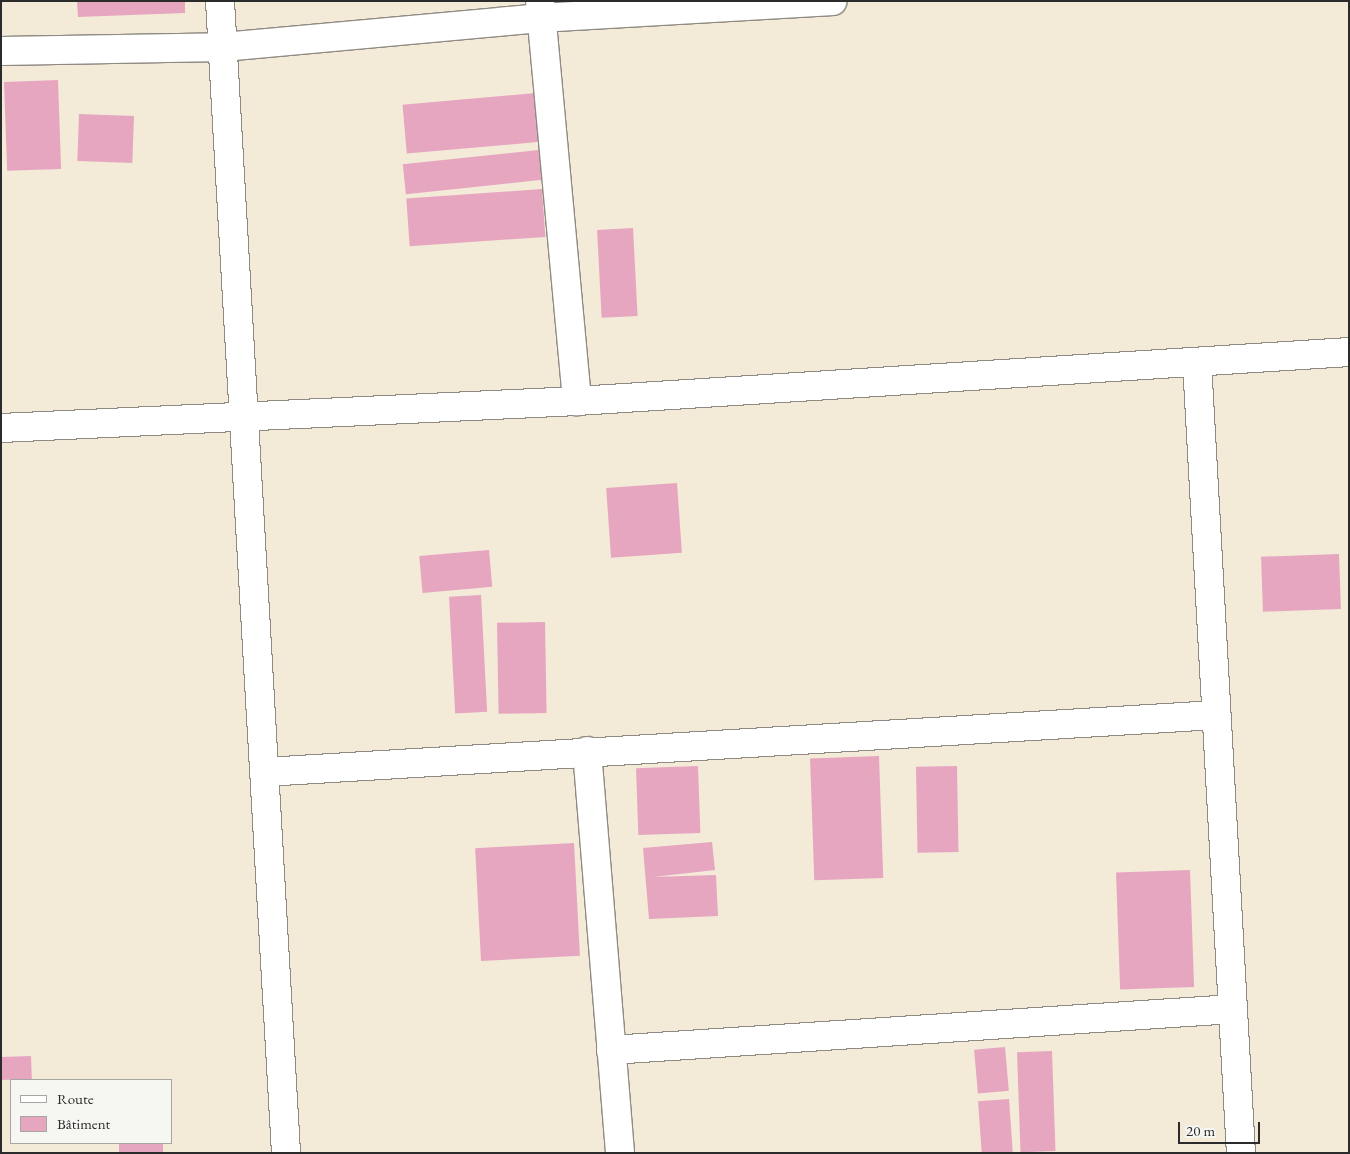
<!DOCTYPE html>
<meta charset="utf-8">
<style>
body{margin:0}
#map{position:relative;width:1350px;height:1154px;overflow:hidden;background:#f3ead8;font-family:"EB Garamond",serif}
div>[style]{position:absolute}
.building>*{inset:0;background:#e6a6c0;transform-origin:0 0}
.roads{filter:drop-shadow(1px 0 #8f8a82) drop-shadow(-1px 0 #8f8a82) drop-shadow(0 1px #8f8a82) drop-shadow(0 -1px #8f8a82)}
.street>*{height:28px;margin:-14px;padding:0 14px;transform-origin:14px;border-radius:14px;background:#fff}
span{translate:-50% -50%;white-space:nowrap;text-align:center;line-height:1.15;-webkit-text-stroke:4px #f6f6f2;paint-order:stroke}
.frame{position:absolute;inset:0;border:2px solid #2b2b2b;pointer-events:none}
.legend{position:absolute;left:10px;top:1079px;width:162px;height:65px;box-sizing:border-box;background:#f6f6f2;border:1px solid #a5a5a2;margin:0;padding:6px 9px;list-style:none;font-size:15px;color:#2b2b2b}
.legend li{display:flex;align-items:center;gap:10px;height:25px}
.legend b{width:25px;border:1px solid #a5a5a2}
.scale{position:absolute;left:1178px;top:1122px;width:82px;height:22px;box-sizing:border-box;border:2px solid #2b2b2b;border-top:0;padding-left:6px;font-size:15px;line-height:18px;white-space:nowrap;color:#2b2b2b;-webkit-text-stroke:4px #f6f6f2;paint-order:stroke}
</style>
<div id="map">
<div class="building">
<div style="clip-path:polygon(77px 1px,185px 1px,185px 13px,78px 17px)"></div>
<div style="left:58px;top:80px;width:89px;height:54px;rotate:88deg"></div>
<div style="left:536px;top:93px;width:49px;height:134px;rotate:85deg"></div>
<div style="left:79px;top:114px;width:55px;height:47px;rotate:2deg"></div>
<div style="left:539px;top:150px;width:30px;height:137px;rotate:84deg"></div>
<div style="left:542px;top:189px;width:48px;height:136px;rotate:86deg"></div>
<div style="left:633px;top:228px;width:88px;height:36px;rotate:87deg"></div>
<div style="left:677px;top:483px;width:70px;height:71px;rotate:86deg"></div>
<div style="left:489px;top:550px;width:37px;height:70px;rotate:85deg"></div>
<div style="left:1339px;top:554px;width:55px;height:78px;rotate:88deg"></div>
<div style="left:481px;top:595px;width:117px;height:32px;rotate:87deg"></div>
<div style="left:545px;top:622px;width:91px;height:48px;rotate:89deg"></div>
<div style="left:879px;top:756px;width:122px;height:69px;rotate:88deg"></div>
<div style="left:698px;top:766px;width:67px;height:62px;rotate:88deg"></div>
<div style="left:957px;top:766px;width:86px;height:41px;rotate:89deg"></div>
<div style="clip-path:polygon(712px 842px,715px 870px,653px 877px,716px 875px,718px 916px,649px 919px,643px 848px)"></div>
<div style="left:574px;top:843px;width:113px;height:99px;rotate:87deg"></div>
<div style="left:1190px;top:870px;width:117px;height:74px;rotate:88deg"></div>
<div style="left:1005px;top:1047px;width:44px;height:31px;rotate:85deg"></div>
<div style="left:1052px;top:1051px;width:100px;height:35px;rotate:88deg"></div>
<div style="left:31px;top:1056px;width:23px;height:30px;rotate:88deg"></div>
<div style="left:1009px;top:1099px;width:54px;height:31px;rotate:86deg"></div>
<div style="left:119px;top:1143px;width:44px;height:10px"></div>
</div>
<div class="roads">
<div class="street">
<div style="left:220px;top:1px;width:1154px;rotate:86.72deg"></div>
<div style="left:540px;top:1px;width:402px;rotate:84.7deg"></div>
<div style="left:1px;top:51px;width:222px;rotate:-1deg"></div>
<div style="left:223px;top:47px;width:318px;rotate:-5.2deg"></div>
<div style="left:540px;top:18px;width:293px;rotate:-3.3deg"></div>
<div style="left:1197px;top:362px;width:792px;rotate:86.82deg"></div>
<div style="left:1px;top:428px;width:577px;rotate:-2.68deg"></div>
<div style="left:577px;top:401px;width:774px;rotate:-3.63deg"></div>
<div style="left:587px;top:751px;width:403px;rotate:85.3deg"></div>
<div style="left:265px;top:772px;width:953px;rotate:-3.43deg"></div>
<div style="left:611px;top:1050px;width:623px;rotate:-3.77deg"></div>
</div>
</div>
<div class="frame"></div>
<ul class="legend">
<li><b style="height:6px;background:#fff"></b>Route</li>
<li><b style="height:14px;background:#e6a6c0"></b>Bâtiment</li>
</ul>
<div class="scale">20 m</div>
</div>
